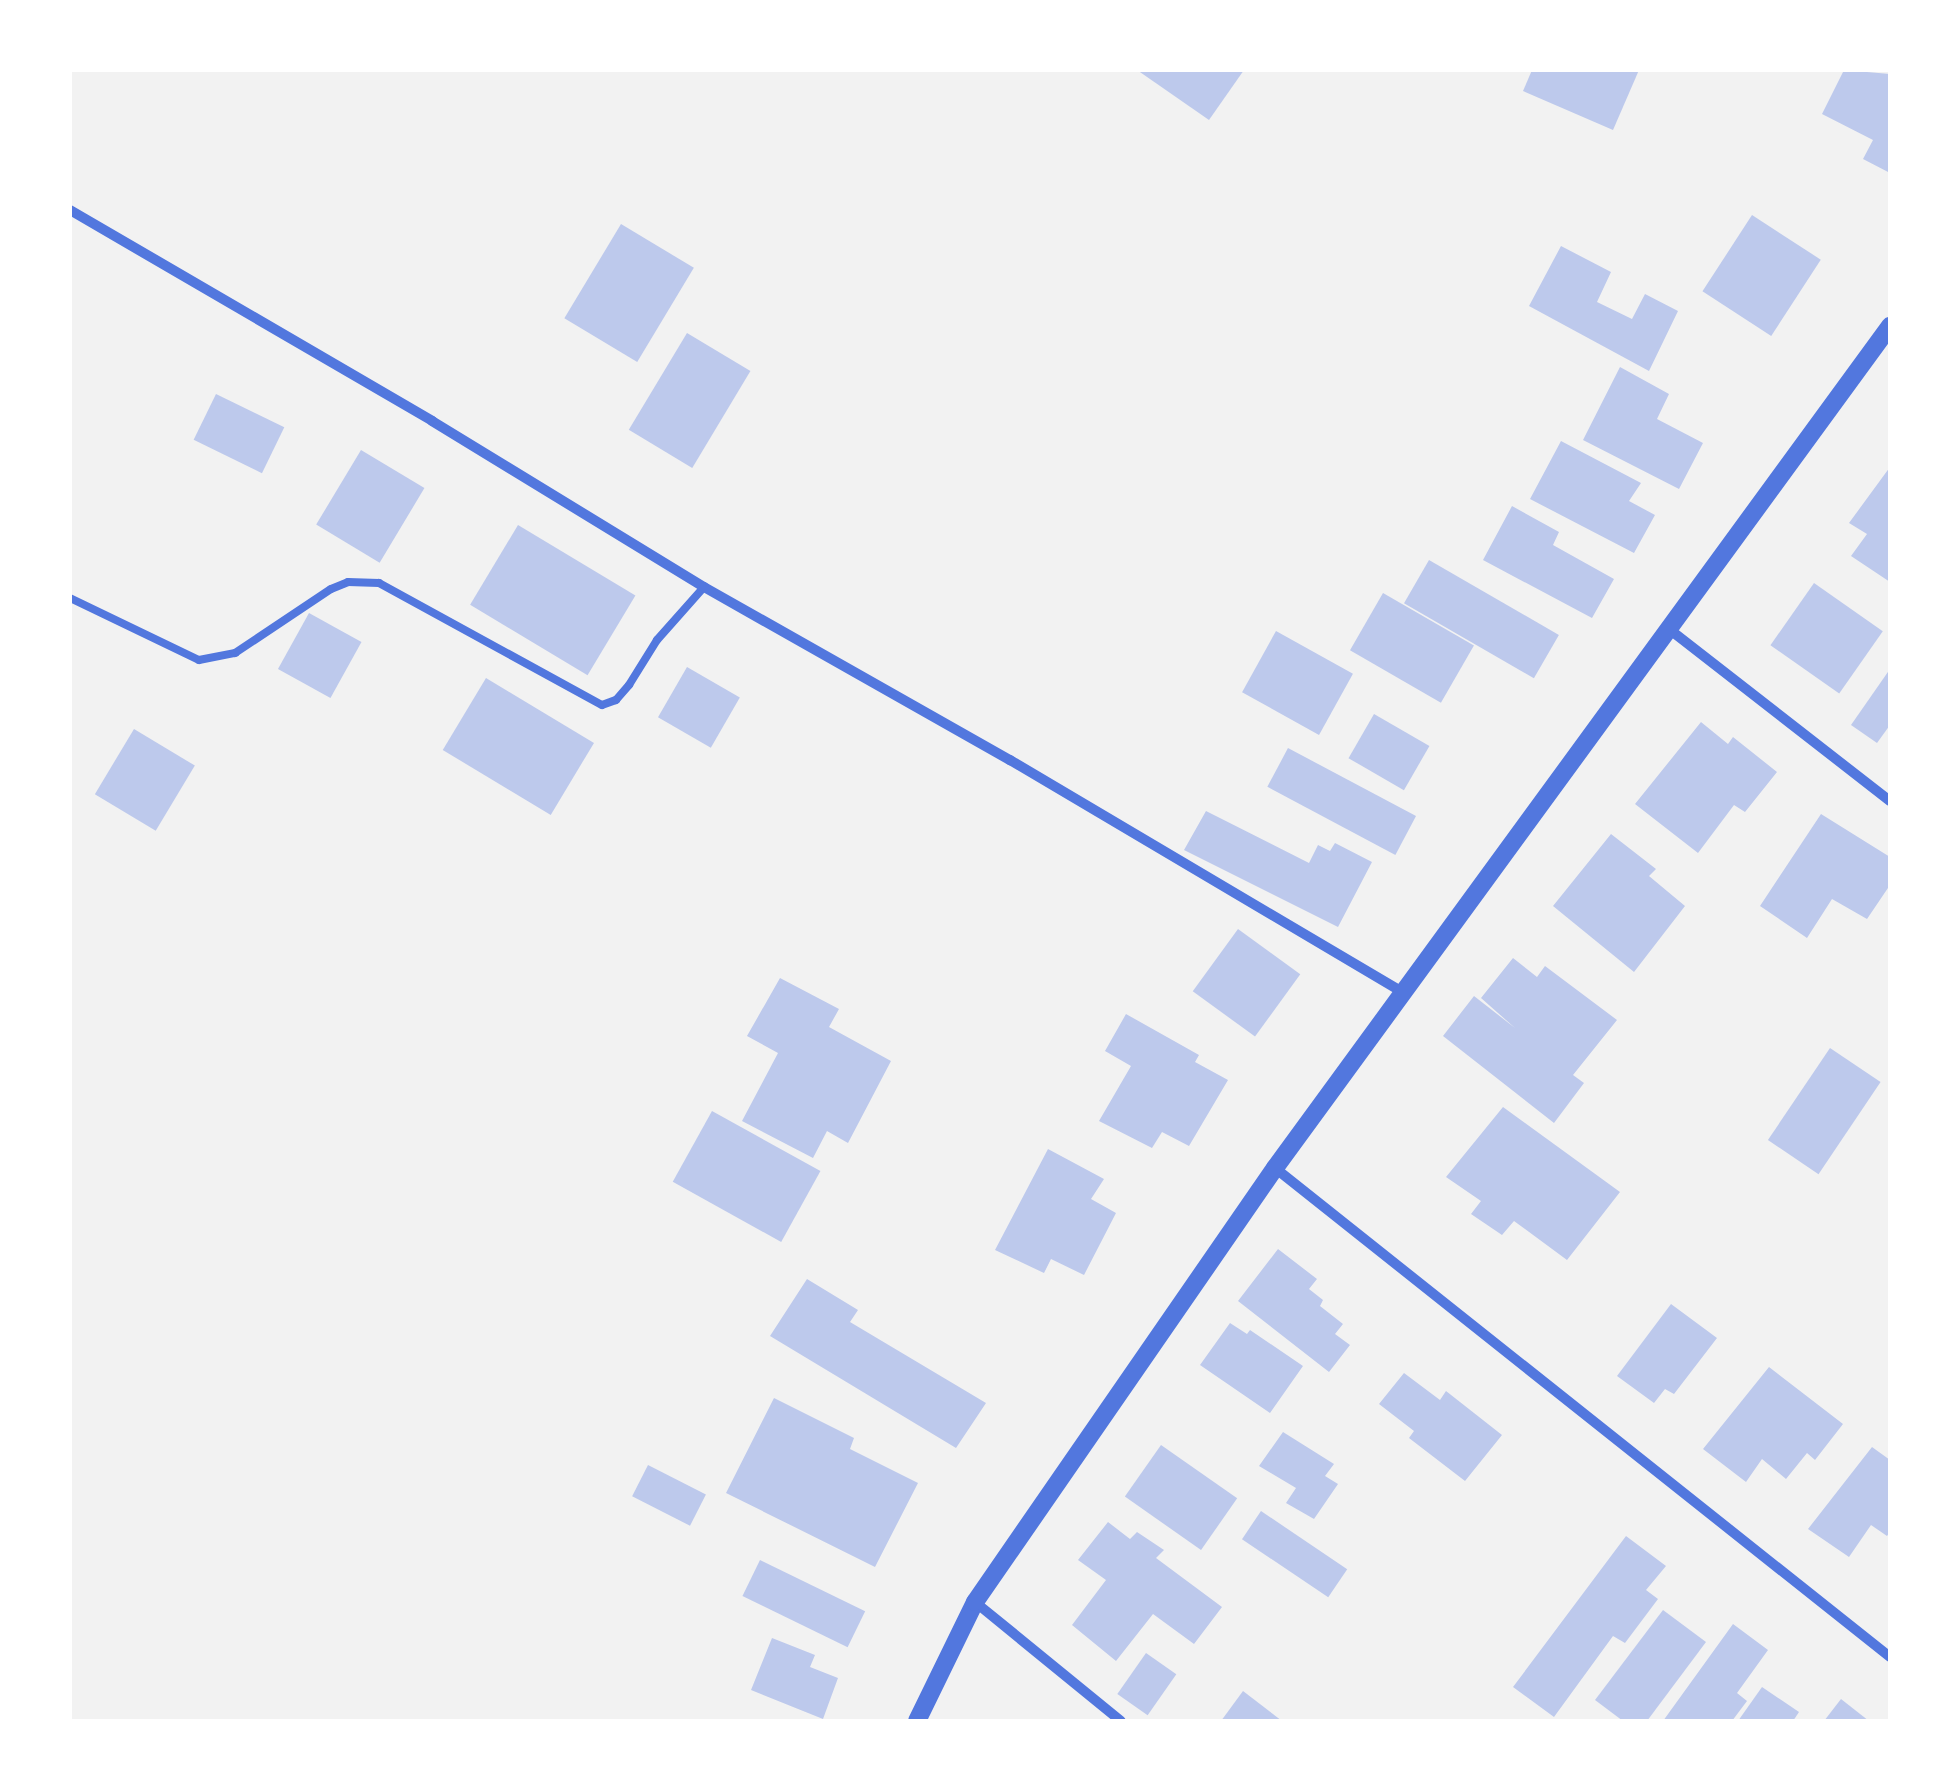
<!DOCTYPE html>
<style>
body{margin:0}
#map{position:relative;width:1960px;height:1791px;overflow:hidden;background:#f2f2f2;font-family:"DejaVu Sans",sans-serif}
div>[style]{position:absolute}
.building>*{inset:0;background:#bdc9ec;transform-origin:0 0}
.service>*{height:8px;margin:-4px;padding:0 4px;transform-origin:4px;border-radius:4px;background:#5277de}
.minor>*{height:10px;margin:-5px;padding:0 5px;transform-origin:5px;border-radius:5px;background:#5277de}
.tertiary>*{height:18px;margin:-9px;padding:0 9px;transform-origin:9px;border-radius:9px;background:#5277de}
span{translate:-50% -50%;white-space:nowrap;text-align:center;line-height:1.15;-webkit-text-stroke:10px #fff;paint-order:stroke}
.frame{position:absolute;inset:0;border:72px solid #fff;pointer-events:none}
</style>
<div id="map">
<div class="building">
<div style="clip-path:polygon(1137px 70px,1244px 70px,1209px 120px)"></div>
<div style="clip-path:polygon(1532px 70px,1639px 70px,1613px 130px,1523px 91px)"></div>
<div style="clip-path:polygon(1844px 70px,1890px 74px,1890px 173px,1863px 159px,1873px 140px,1822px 114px)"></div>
<div style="left:1752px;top:215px;width:82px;height:91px;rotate:33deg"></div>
<div style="left:621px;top:224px;width:85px;height:110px;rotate:31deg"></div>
<div style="clip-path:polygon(1561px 246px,1611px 272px,1597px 302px,1632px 319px,1645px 294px,1678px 311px,1649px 371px,1529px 306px)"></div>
<div style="left:687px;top:333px;width:74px;height:113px;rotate:31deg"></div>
<div style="clip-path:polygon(1620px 367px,1669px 394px,1657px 419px,1703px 443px,1679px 489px,1583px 440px)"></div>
<div style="left:216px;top:394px;width:76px;height:51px;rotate:26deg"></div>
<div style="clip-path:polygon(1561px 441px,1641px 483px,1629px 501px,1655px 515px,1634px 553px,1530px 499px)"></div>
<div style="left:361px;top:450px;width:74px;height:87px;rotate:31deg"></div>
<div style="clip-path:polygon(1890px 467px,1890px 582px,1851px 556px,1867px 534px,1849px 523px)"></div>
<div style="clip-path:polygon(1512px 506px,1559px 532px,1553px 545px,1614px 579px,1592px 618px,1483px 560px)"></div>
<div style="left:518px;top:525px;width:137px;height:93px;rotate:31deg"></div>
<div style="left:1429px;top:560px;width:150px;height:50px;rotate:30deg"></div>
<div style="left:1814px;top:583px;width:84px;height:76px;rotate:35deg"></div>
<div style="left:1383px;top:593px;width:105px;height:66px;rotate:30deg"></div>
<div style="left:309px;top:613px;width:60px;height:64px;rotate:29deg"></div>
<div style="left:1276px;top:631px;width:88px;height:70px;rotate:29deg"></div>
<div style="left:687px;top:667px;width:61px;height:58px;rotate:30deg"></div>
<div style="clip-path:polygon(1890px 669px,1890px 725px,1877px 743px,1851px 725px)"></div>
<div style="left:486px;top:678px;width:126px;height:84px;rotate:31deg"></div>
<div style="left:1374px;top:714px;width:64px;height:51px;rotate:30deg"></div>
<div style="clip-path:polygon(1701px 722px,1728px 744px,1733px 737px,1777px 772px,1745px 812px,1734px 805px,1698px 853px,1635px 804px)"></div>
<div style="left:134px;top:729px;width:71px;height:76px;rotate:31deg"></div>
<div style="left:1288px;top:748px;width:145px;height:44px;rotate:28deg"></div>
<div style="clip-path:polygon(1206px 811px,1309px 863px,1318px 845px,1330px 851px,1335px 843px,1372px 862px,1338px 927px,1184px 850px)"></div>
<div style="clip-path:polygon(1821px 814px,1890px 857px,1890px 885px,1867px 919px,1832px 899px,1807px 938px,1760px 906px)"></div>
<div style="clip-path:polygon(1611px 834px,1656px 869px,1649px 876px,1685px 906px,1634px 972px,1553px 906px)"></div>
<div style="left:1238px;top:929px;width:77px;height:77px;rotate:36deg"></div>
<div style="clip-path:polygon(1513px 958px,1537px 977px,1545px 966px,1617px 1020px,1573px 1075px,1584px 1083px,1554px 1123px,1443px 1036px,1474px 996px,1515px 1028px,1481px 998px)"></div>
<div style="clip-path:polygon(780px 978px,839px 1009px,829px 1027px,891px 1061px,848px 1143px,827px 1131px,813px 1158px,742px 1121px,778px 1053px,747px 1036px)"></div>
<div style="clip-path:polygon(1126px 1014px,1199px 1055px,1195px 1062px,1228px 1080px,1189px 1146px,1162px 1132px,1152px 1148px,1099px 1121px,1131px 1066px,1105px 1051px)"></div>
<div style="left:1830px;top:1048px;width:61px;height:111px;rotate:34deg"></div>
<div style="clip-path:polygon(1503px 1107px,1620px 1192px,1567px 1260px,1514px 1221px,1502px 1235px,1471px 1214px,1481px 1201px,1446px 1177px)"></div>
<div style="left:712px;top:1111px;width:124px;height:81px;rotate:29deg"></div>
<div style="clip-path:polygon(1048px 1149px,1104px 1179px,1091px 1199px,1116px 1213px,1084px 1275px,1051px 1259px,1044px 1273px,995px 1250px)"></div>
<div style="clip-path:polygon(1278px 1249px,1317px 1279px,1309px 1289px,1323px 1300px,1320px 1306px,1343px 1324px,1335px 1334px,1350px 1345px,1329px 1372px,1238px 1301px)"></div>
<div style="clip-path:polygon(807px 1279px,858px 1310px,850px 1322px,986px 1403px,956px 1448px,770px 1336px)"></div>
<div style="clip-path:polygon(1671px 1304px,1717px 1338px,1674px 1394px,1665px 1389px,1654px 1403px,1617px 1376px)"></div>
<div style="clip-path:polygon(1230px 1323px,1247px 1334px,1250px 1330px,1303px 1366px,1270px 1413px,1200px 1365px)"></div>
<div style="clip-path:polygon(1769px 1367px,1843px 1424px,1815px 1460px,1807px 1453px,1786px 1479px,1762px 1459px,1746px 1482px,1703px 1449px)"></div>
<div style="clip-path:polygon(1404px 1373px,1440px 1400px,1446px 1391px,1502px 1435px,1465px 1481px,1409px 1438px,1414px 1431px,1379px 1404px)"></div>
<div style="clip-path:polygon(774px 1398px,854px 1438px,850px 1449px,918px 1483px,875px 1567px,726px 1493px)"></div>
<div style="clip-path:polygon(1283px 1432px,1334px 1464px,1325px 1476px,1338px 1484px,1314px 1519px,1286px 1503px,1296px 1488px,1259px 1466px)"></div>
<div style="left:1161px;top:1445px;width:93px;height:63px;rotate:35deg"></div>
<div style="clip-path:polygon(1872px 1447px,1890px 1460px,1890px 1532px,1887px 1536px,1871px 1525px,1849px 1557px,1808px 1529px)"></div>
<div style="left:648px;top:1465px;width:65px;height:35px;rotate:27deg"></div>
<div style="left:1261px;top:1511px;width:104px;height:34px;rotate:34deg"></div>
<div style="clip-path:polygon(1108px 1522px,1130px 1539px,1137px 1532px,1164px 1550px,1156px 1558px,1222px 1607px,1194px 1644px,1153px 1614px,1116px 1661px,1072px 1625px,1106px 1580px,1078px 1560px)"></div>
<div style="clip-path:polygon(1626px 1536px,1666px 1566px,1646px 1590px,1658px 1599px,1625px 1643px,1613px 1636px,1554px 1717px,1513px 1687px)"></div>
<div style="left:760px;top:1560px;width:117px;height:40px;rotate:26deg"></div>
<div style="clip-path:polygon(1663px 1610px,1706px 1642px,1647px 1721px,1623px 1721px,1595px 1700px)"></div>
<div style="clip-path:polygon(1733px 1624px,1768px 1650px,1737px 1693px,1747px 1701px,1732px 1721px,1663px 1721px)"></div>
<div style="clip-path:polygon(772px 1638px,815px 1655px,810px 1667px,838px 1678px,823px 1719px,751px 1690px)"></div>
<div style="left:1146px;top:1653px;width:37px;height:50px;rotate:35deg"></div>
<div style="clip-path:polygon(1762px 1687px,1799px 1712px,1793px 1721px,1738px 1721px)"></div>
<div style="clip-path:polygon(1243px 1691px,1282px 1721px,1221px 1721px)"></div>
<div style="clip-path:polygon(1841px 1699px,1869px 1721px,1824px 1721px)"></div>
</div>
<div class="service">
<div style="left:70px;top:598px;width:143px;rotate:25.7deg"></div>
<div style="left:199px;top:660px;width:37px;rotate:-11deg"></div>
<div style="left:235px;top:653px;width:115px;rotate:-33.7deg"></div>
<div style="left:331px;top:589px;width:18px;rotate:-22deg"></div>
<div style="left:348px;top:582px;width:31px;rotate:2deg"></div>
<div style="left:379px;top:583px;width:254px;rotate:28.7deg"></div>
<div style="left:602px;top:705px;width:15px;rotate:-20deg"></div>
<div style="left:616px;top:700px;width:20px;rotate:-49deg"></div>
<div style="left:629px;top:685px;width:53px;rotate:-58.1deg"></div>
<div style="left:657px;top:640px;width:71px;rotate:-48.4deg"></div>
</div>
<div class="minor">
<div style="left:70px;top:210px;width:419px;rotate:30.2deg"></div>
<div style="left:432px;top:421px;width:319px;rotate:31.4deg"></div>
<div style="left:704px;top:587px;width:352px;rotate:29.5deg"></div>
<div style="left:1010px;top:760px;width:459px;rotate:30.6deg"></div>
<div style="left:1669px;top:629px;width:280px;rotate:37.9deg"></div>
<div style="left:1275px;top:1168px;width:786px;rotate:38.49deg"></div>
<div style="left:975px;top:1602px;width:188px;rotate:39.2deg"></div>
</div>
<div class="tertiary">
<div style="left:917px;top:1721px;width:132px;rotate:-64deg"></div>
<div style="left:975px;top:1602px;width:528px;rotate:-55.35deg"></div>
<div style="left:1275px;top:1168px;width:1043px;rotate:-53.86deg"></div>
</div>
<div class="frame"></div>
</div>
